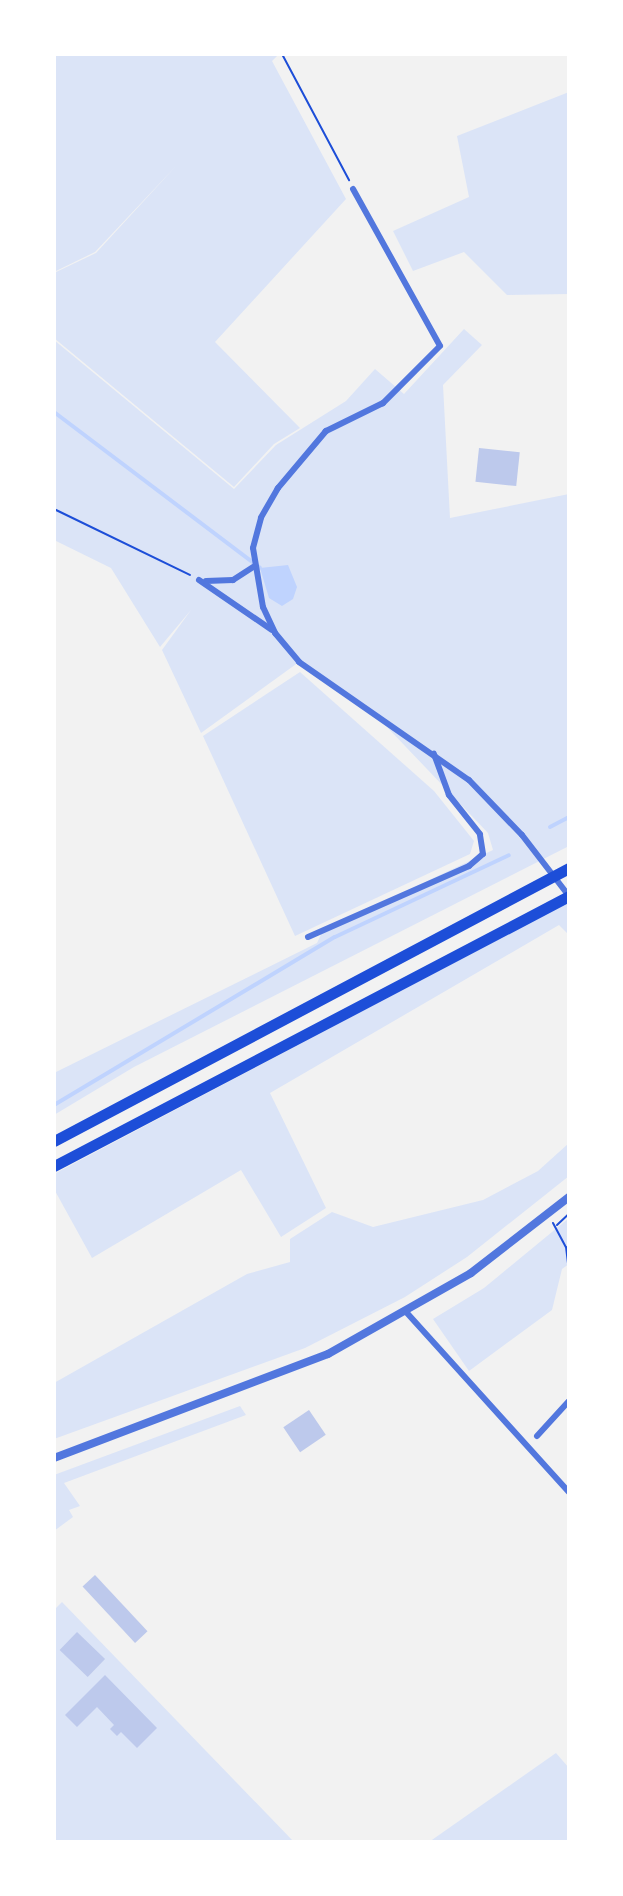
<!DOCTYPE html>
<style>
body{margin:0}
#map{position:relative;width:623px;height:1896px;overflow:hidden;background:#f2f2f2;font-family:"Source Sans 3",sans-serif}
div>[style]{position:absolute}
.green>*{inset:0;background:#dbe4f7}
.water>*{inset:0;background:#bfd3fe}
.stream>*{height:4px;margin:-2px;padding:0 2px;transform-origin:2px;border-radius:2px;background:#bfd3fe}
.building>*{inset:0;background:#bdc9ec;transform-origin:0 0}
.path>*{height:2px;margin:-1px;padding:0 1px;transform-origin:1px;border-radius:1px;background:#1d4ed8}
.minor>*{height:6px;margin:-3px;padding:0 3px;transform-origin:3px;border-radius:3px;background:#5277de}
.tertiary>*{height:8px;margin:-4px;padding:0 4px;transform-origin:4px;border-radius:4px;background:#5277de}
.trunk>*{height:11px;margin:-5.5px;padding:0 5.5px;transform-origin:5.5px;border-radius:5.5px;background:#1d4ed8}
span{translate:-50% -50%;white-space:nowrap;text-align:center;line-height:1.15;-webkit-text-stroke:6px #fff;paint-order:stroke}
.frame{position:absolute;inset:0;border:56px solid #fff;pointer-events:none}
</style>
<div id="map">
<div class="green">
<div style="clip-path:polygon(54px 54px,279px 54px,272px 61px,346px 199px,215px 342px,300px 428px,274px 444px,234px 487px,54px 338px,54px 273px,96px 253px,176px 166px,95px 252px,54px 272px)"></div>
<div style="clip-path:polygon(569px 92px,569px 294px,507px 295px,464px 252px,413px 271px,393px 231px,469px 197px,457px 136px)"></div>
<div style="clip-path:polygon(464px 329px,482px 345px,443px 385px,450px 518px,569px 494px,569px 846px,134px 1067px,54px 1115px,54px 1073px,317px 943px,323px 930px,493px 850px,488px 833px,365px 704px,340px 693px,299px 662px,201px 733px,162px 650px,191px 610px,160px 647px,111px 568px,54px 540px,54px 340px,234px 489px,276px 445px,346px 401px,375px 369px,404px 394px)"></div>
<div style="clip-path:polygon(300px 672px,434px 791px,474px 841px,470px 854px,295px 936px,203px 736px)"></div>
<div style="clip-path:polygon(569px 902px,569px 935px,559px 925px,270px 1093px,326px 1208px,281px 1237px,241px 1170px,92px 1258px,54px 1189px,54px 1174px)"></div>
<div style="clip-path:polygon(569px 1143px,569px 1176px,467px 1257px,405px 1297px,305px 1348px,54px 1439px,54px 1383px,247px 1274px,290px 1262px,290px 1239px,332px 1212px,373px 1227px,483px 1200px,538px 1171px)"></div>
<div style="clip-path:polygon(569px 1218px,569px 1264px,562px 1269px,552px 1310px,469px 1371px,433px 1319px,484px 1288px)"></div>
<div style="clip-path:polygon(240px 1406px,246px 1415px,64px 1483px,80px 1506px,69px 1510px,73px 1517px,54px 1531px,54px 1475px)"></div>
<div style="clip-path:polygon(62px 1602px,294px 1842px,54px 1842px,54px 1610px)"></div>
<div style="clip-path:polygon(556px 1753px,569px 1768px,569px 1842px,429px 1842px)"></div>
</div>
<div class="water">
<div style="clip-path:polygon(288px 565px,297px 587px,293px 599px,282px 606px,269px 598px,260px 568px)"></div>
</div>
<div class="stream">
<div style="left:54px;top:412px;width:258px;rotate:37.1deg"></div>
<div style="left:550px;top:827px;width:21px;rotate:-28deg"></div>
<div style="left:54px;top:1105px;width:327px;rotate:-30.9deg"></div>
<div style="left:335px;top:937px;width:192px;rotate:-25.2deg"></div>
</div>
<div class="building">
<div style="left:479px;top:448px;width:41px;height:34px;rotate:6deg"></div>
<div style="left:309px;top:1410px;width:30px;height:31px;rotate:56deg"></div>
<div style="left:95px;top:1575px;width:77px;height:17px;rotate:47deg"></div>
<div style="left:77px;top:1632px;width:39px;height:25px;rotate:44deg"></div>
<div style="clip-path:polygon(105px 1675px,157px 1728px,137px 1748px,121px 1732px,117px 1736px,110px 1729px,114px 1725px,97px 1707px,77px 1727px,65px 1715px)"></div>
</div>
<div class="path">
<div style="left:282px;top:54px;width:143px;rotate:62deg"></div>
<div style="left:54px;top:509px;width:151px;rotate:25.9deg"></div>
<div style="left:553px;top:1223px;width:27px;rotate:62deg"></div>
<div style="left:566px;top:1247px;width:26px;rotate:83deg"></div>
<div style="left:557px;top:1225px;width:16px;rotate:-43deg"></div>
</div>
<div class="minor">
<div style="left:353px;top:189px;width:179px;rotate:61deg"></div>
<div style="left:440px;top:346px;width:81px;rotate:135deg"></div>
<div style="left:383px;top:403px;width:64px;rotate:153.8deg"></div>
<div style="left:326px;top:431px;width:75px;rotate:130.1deg"></div>
<div style="left:278px;top:488px;width:34px;rotate:120deg"></div>
<div style="left:261px;top:518px;width:31px;rotate:105deg"></div>
<div style="left:253px;top:548px;width:60px;rotate:80.4deg"></div>
<div style="left:263px;top:607px;width:29px;rotate:65deg"></div>
<div style="left:275px;top:633px;width:38px;rotate:50deg"></div>
<div style="left:299px;top:662px;width:207px;rotate:34.8deg"></div>
<div style="left:469px;top:780px;width:76px;rotate:46.1deg"></div>
<div style="left:522px;top:835px;width:77px;rotate:52.4deg"></div>
<div style="left:199px;top:580px;width:88px;rotate:34.4deg"></div>
<div style="left:206px;top:581px;width:27px;rotate:-2deg"></div>
<div style="left:233px;top:580px;width:24px;rotate:-33deg"></div>
<div style="left:308px;top:937px;width:176px;rotate:-23.8deg"></div>
<div style="left:469px;top:866px;width:18px;rotate:-41deg"></div>
<div style="left:483px;top:854px;width:20px;rotate:-99deg"></div>
<div style="left:480px;top:834px;width:50px;rotate:-128.5deg"></div>
<div style="left:449px;top:795px;width:44px;rotate:-110.1deg"></div>
<div style="left:407px;top:1313px;width:241px;rotate:47.9deg"></div>
<div style="left:537px;top:1436px;width:47px;rotate:-47.6deg"></div>
</div>
<div class="tertiary">
<div style="left:54px;top:1458px;width:293px;rotate:-20.8deg"></div>
<div style="left:328px;top:1354px;width:164px;rotate:-29.5deg"></div>
<div style="left:471px;top:1273px;width:124px;rotate:-37.8deg"></div>
</div>
<div class="trunk">
<div style="left:54px;top:1141px;width:583px;rotate:-27.93deg"></div>
<div style="left:54px;top:1166px;width:581px;rotate:-27.67deg"></div>
</div>
<div class="frame"></div>
</div>
